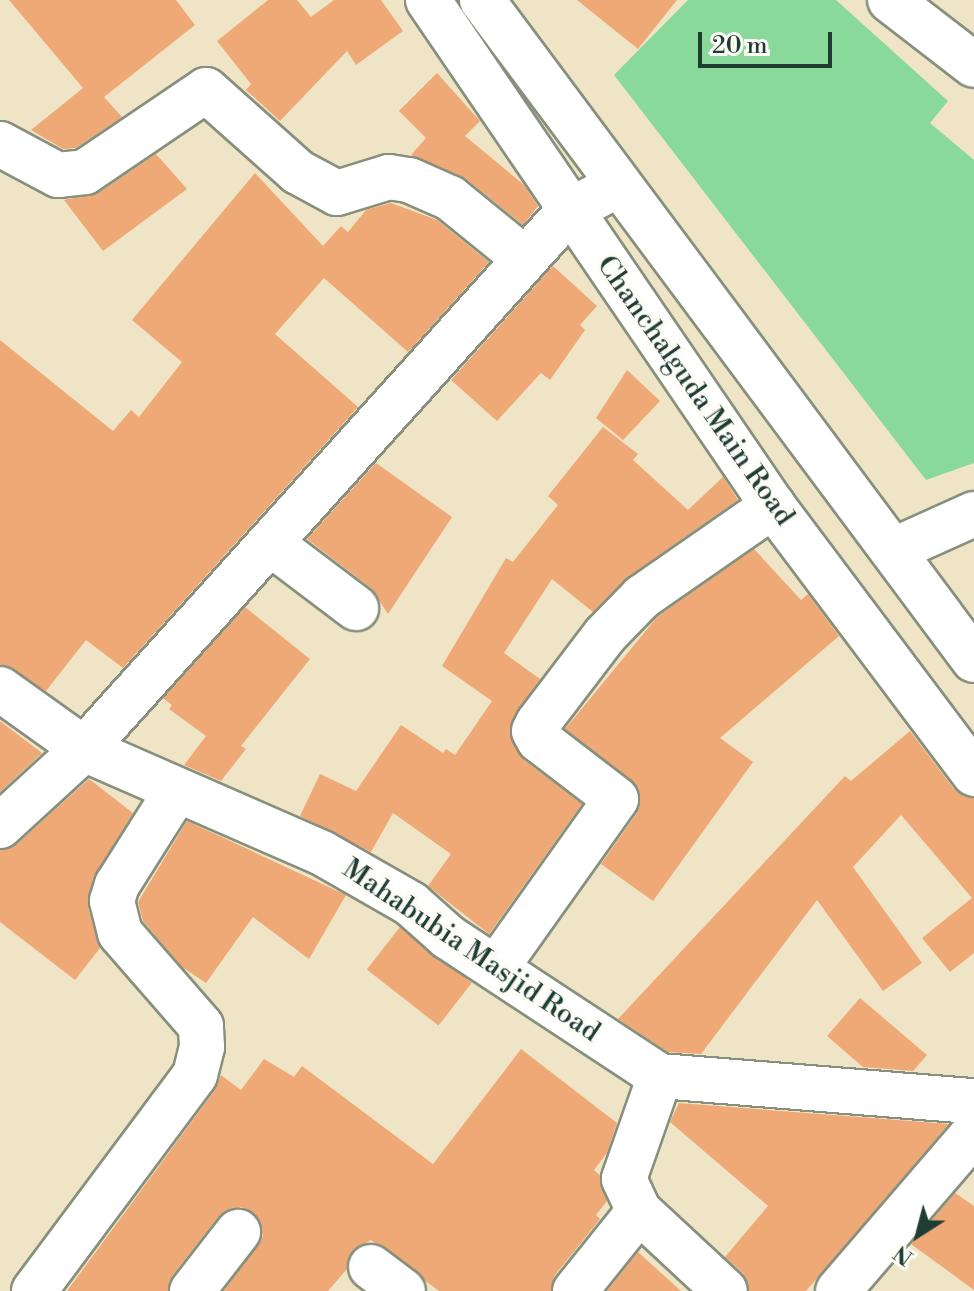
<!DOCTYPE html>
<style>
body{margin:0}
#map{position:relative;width:974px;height:1291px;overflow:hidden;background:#efe4c6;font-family:"Libre Bodoni",serif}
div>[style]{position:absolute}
.green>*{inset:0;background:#89da9a}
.building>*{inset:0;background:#efa977;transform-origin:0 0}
.roads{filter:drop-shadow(2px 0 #87907d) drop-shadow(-2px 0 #87907d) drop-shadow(0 2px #87907d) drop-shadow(0 -2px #87907d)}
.minor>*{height:44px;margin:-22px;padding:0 22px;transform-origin:22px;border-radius:22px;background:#fff}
.secondary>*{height:44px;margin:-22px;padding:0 22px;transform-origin:22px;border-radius:22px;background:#fff}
span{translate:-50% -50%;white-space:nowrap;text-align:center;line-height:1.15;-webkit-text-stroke:8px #fdfcf7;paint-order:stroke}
.street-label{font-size:28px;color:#1f3d34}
.north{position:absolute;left:878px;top:1195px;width:80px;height:80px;-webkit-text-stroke:6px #fdfcf7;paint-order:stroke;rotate:216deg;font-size:22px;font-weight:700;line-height:32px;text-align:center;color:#1f3d34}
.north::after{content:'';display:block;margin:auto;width:28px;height:36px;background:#1f3d34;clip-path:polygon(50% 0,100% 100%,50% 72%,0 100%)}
.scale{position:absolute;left:698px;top:32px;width:134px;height:36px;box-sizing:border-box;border:4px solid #1f3d34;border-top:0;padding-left:10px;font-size:24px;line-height:28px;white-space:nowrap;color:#1f3d34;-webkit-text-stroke:6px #fdfcf7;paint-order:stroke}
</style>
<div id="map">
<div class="green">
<div style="clip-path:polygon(688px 0,836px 0,948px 101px,930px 123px,974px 160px,974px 463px,926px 480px,614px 75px)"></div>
</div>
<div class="building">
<div style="clip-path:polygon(9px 0,176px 0,195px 25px,104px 97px,122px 117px,76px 148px,63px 149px,31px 130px,83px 88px)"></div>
<div style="clip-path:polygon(268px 0,297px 0,311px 17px,334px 0,381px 0,403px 31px,356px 65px,347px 51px,280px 121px,246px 90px,251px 84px,217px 41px)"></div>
<div style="clip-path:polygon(577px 0,677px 0,638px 49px)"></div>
<div style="clip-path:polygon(437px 73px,480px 121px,465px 136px,524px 185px,538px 206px,523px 225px,465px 178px,411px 155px,426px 138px,399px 111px)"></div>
<div style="clip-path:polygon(156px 154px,187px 189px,103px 251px,64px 200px,98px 193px)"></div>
<div style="clip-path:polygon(255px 173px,323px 246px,341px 226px,348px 232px,366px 210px,391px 203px,437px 220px,489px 262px,408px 352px,324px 278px,275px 334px,358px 407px,123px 668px,86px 640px,46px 691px,0 664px,0 340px,113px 431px,131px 410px,139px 417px,182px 362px,132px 320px)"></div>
<div style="clip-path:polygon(553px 266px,597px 306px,580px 325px,585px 330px,550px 380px,541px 373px,497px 421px,451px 380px)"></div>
<div style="clip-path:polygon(627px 370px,660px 401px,623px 440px,596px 418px)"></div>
<div style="clip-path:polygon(603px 427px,638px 454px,633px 460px,688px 510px,723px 477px,738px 500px,628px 577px,593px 612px,552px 579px,504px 653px,540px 679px,512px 720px,512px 743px,524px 760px,582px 804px,489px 934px,428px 886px,451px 854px,393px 813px,371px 852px,300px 816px,320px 774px,356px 791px,401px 725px,443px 753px,446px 749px,455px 755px,492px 701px,442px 666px,506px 558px,513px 562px,558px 505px,548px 496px)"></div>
<div style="clip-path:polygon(376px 463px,452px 517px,388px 614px,371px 588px,307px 539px)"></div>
<div style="clip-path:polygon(754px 549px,801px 600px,808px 594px,839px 636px,720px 738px,753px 762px,653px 901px,601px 864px,637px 813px,639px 788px,565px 729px,658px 616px)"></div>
<div style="clip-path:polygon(245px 607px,310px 659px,241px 746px,246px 749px,221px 781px,184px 765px,206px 736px,169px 709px,172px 705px,163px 698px)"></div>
<div style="clip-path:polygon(0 721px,42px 753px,0 792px)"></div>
<div style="clip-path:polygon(910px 731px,954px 789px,974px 798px,974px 953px,950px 972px,922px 938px,972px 898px,901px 815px,853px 867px,922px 963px,883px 991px,817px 900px,701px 1054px,668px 1052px,618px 1019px,845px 776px,851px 781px)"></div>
<div style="clip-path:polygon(89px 779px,133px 813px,93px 878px,88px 907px,100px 948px,75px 980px,0 922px,0 850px,17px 844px)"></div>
<div style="clip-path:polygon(187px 821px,346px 895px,309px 959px,253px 917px,206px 983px,182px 967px,143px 921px,138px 902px)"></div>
<div style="left:400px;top:927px;width:91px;height:54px;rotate:38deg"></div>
<div style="clip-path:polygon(860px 998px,927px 1055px,913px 1071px,863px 1067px,827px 1036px)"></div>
<div style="clip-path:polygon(521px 1049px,617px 1123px,607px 1153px,594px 1170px,600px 1175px,607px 1201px,596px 1215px,600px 1219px,555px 1275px,551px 1291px,439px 1291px,371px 1240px,352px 1251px,347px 1269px,328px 1291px,224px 1291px,263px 1236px,254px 1213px,241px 1207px,218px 1217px,172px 1276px,168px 1291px,67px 1291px,215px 1090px,221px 1075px,241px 1090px,264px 1059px,294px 1077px,302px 1066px,433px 1164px)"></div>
<div style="clip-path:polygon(679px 1103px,949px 1124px,806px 1291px,749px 1291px,743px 1273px,725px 1257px,768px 1206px,670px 1122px)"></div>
<div style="clip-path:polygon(955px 1193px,974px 1206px,974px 1290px,911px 1244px)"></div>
<div style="clip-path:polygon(638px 1252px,681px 1291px,607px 1291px)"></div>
</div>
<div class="roads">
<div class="minor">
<div style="left:890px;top:0;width:106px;rotate:37.7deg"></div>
<div style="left:0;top:144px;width:66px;rotate:28.1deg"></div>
<div style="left:58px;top:175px;width:27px;rotate:-6deg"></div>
<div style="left:85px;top:172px;width:146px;rotate:-34.1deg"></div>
<div style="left:206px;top:90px;width:123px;rotate:41.7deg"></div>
<div style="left:298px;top:172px;width:44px;rotate:28.3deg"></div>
<div style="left:337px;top:193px;width:54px;rotate:-17.1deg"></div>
<div style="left:389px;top:177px;width:20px;rotate:9deg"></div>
<div style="left:409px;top:180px;width:45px;rotate:23.7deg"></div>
<div style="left:450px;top:198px;width:97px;rotate:39.1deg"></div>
<div style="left:270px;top:543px;width:108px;rotate:37.1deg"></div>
<div style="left:894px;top:550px;width:88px;rotate:-24.2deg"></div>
<div style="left:0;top:689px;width:103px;rotate:35.5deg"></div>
<div style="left:84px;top:749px;width:260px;rotate:23.6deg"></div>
<div style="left:322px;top:853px;width:103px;rotate:29.8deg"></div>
<div style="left:411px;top:904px;width:50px;rotate:41.7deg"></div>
<div style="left:448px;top:937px;width:254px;rotate:33.3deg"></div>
<div style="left:660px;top:1076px;width:315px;rotate:4.6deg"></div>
<div style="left:0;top:826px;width:114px;rotate:-42.5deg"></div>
<div style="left:84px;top:749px;width:724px;rotate:-47.97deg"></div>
<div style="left:569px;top:211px;width:55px;rotate:-28deg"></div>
<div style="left:496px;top:968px;width:207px;rotate:-54.6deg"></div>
<div style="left:616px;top:799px;width:97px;rotate:-142.5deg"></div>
<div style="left:539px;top:740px;width:10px;rotate:-119deg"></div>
<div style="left:534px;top:731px;width:9px;rotate:-63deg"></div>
<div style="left:538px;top:723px;width:111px;rotate:-52.7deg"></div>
<div style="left:605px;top:635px;width:53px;rotate:-45.8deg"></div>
<div style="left:642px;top:597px;width:160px;rotate:-34.8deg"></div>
<div style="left:660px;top:1076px;width:109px;rotate:109.3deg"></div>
<div style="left:624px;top:1179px;width:35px;rotate:65deg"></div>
<div style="left:639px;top:1211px;width:117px;rotate:42.9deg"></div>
<div style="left:371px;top:1267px;width:40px;rotate:37deg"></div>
<div style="left:34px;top:1291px;width:269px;rotate:-53.3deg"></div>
<div style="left:195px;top:1075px;width:29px;rotate:-76deg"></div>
<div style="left:202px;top:1047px;width:21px;rotate:-93deg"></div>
<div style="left:201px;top:1026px;width:123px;rotate:-131.1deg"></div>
<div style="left:120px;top:933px;width:33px;rotate:-104deg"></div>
<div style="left:112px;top:901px;width:17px;rotate:-73deg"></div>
<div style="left:117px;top:885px;width:112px;rotate:-57.7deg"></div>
<div style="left:192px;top:1291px;width:75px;rotate:-52.1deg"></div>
<div style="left:575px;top:1291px;width:102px;rotate:-51.3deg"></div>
<div style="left:838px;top:1291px;width:208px;rotate:-49.3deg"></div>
</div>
<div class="secondary">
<div style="left:428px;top:0;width:612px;rotate:55.71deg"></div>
<div style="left:773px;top:506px;width:335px;rotate:53.1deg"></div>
<div style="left:482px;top:0;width:823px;rotate:53.3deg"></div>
</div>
</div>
<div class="street-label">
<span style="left:695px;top:391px;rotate:55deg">Chanchalguda Main Road</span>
<span style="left:471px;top:951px;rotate:34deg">Mahabubia Masjid Road</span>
</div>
<div class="north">N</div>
<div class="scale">20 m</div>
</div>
